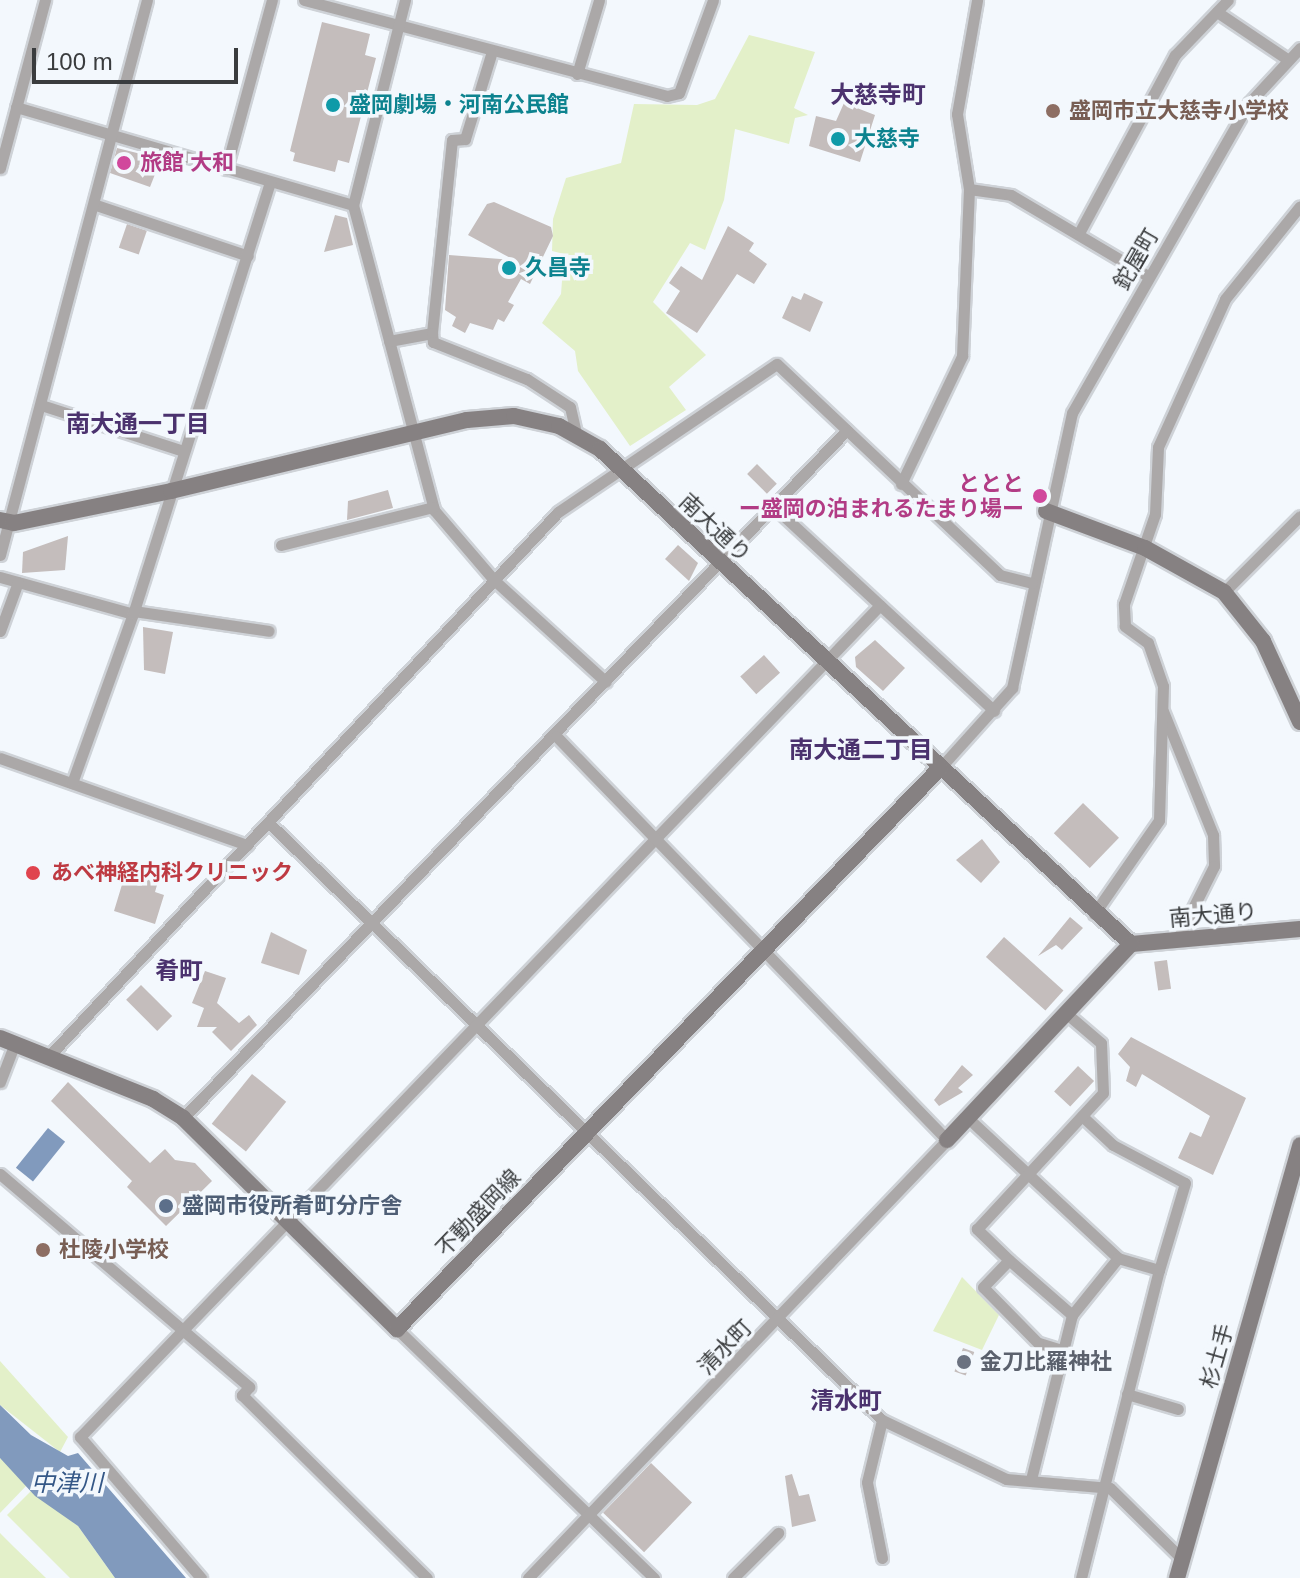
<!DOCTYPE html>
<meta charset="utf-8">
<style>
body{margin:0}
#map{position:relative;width:1300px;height:1578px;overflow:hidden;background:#f3f8fd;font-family:Arial,"Noto Sans JP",sans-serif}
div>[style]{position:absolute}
.green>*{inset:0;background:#e3f0c9}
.water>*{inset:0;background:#819abd;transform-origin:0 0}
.building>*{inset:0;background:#c4bdbc;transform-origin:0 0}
.roads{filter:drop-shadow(2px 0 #ced2d7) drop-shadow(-2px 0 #ced2d7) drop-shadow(0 2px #ced2d7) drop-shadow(0 -2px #ced2d7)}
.street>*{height:11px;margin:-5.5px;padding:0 5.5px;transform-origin:5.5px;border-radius:5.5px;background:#aba8a8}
.secondary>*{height:16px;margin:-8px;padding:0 8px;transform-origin:8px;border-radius:8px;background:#868182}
.dots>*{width:22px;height:22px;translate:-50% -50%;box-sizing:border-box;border:4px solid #f3f8fd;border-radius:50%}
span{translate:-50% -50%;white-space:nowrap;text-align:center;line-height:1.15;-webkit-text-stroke:7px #f3f8fd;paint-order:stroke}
.culture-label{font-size:22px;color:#0d838f;font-weight:700}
.left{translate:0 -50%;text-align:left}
.education-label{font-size:22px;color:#785e54;font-weight:700}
.hotel-label{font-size:22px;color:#b23c85;font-weight:700}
.right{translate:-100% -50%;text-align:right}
.street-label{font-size:22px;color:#3a3c3e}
.health-label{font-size:22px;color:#be3a42;font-weight:700}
.service-label{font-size:22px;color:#4e5e75;font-weight:700}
.worship-label{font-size:22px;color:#5b616d;font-weight:700}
.neighbourhood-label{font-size:24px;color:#4b326e;font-weight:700}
.water-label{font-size:24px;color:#345787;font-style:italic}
.scale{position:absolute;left:32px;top:48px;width:206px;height:36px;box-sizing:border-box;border:4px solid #3a3c3e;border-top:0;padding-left:10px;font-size:24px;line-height:28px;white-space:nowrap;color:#3a3c3e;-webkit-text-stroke:6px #f3f8fd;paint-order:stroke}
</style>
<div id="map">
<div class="green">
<div style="clip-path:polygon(749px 35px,815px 52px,794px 108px,808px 115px,795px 118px,789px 144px,735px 129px,724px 200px,705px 250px,690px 243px,653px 302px,706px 355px,669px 387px,686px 410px,630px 446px,578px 371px,575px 351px,542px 323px,561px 294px,564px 254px,552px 251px,553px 219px,566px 178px,621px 163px,634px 104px,697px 105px,715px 99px)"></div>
<div style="clip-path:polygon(962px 1277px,999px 1315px,982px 1350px,933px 1331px)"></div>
<div style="clip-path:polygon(0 1361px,68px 1437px,60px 1452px,0 1405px)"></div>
<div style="clip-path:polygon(0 1458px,28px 1484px,0 1513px)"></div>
<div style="clip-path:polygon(31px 1491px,78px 1526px,115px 1578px,70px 1578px,7px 1515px)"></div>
<div style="clip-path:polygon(0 1533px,14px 1547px,46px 1578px,0 1578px)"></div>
</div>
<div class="water">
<div style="left:48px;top:1128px;width:22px;height:51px;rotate:39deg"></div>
<div style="clip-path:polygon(0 1405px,31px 1435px,68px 1456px,78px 1453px,186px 1578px,115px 1578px,78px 1526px,35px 1496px,0 1458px)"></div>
</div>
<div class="building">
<div style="clip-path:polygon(322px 22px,370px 34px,365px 55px,376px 58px,349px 163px,338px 160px,335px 172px,293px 161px,295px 153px,290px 151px)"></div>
<div style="clip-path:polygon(844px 103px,875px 115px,860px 162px,809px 146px,816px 116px,836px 121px)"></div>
<div style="clip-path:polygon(117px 148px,161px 159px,150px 187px,110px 173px)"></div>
<div style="clip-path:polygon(494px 202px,551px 227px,553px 236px,530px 284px,521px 279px,508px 302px,514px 305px,504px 322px,498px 319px,493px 330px,470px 323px,465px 333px,452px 326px,456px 317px,445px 310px,449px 255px,514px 260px,468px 235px,487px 204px)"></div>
<div style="clip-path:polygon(335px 215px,347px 218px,353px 245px,324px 252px)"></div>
<div style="left:127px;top:224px;width:21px;height:25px;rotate:19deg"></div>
<div style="clip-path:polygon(728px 226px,754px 243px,749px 251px,767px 264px,754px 284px,737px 274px,697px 333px,666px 313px,680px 291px,669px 283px,681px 266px,702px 280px)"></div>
<div style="clip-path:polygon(804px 293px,823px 302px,810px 332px,782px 318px,792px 296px,801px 300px)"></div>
<div style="left:757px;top:464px;width:28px;height:14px;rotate:45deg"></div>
<div style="clip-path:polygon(388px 490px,393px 508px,347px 520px,348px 501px)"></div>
<div style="clip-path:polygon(68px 536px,65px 570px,22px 573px,23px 552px)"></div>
<div style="clip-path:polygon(678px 545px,698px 563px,689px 581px,665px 559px)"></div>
<div style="clip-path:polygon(143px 627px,173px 632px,165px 674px,144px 670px)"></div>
<div style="clip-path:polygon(875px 640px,905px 668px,883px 691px,856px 667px,855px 657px)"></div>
<div style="left:764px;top:655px;width:24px;height:32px;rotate:48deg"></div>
<div style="left:1083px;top:803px;width:50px;height:42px;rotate:44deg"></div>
<div style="clip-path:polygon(982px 839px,1000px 862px,981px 883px,956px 860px)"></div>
<div style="clip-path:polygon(137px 871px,159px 878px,155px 892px,164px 895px,155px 924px,114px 911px,124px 878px,133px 880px)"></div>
<div style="clip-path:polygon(1070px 917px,1083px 928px,1062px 950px,1056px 945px,1038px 956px)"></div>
<div style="clip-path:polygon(271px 932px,307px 950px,299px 975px,261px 963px)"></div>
<div style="left:1004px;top:937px;width:80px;height:27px;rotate:42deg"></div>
<div style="left:1167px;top:960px;width:29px;height:13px;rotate:82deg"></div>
<div style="clip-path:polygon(205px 971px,226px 978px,217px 1003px,239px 1023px,249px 1015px,257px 1025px,231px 1051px,212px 1032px,217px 1027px,197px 1027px,204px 1008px,192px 1003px)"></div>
<div style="left:141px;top:985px;width:44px;height:21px;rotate:45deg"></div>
<div style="clip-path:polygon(1131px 1037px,1246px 1098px,1213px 1175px,1178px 1158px,1190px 1132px,1201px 1137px,1210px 1116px,1142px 1074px,1136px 1087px,1126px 1081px,1130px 1067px,1118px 1054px)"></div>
<div style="clip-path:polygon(962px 1065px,973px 1075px,958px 1088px,963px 1092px,939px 1106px,934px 1100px)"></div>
<div style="left:1078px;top:1066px;width:22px;height:35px;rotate:43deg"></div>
<div style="left:252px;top:1074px;width:44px;height:64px;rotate:39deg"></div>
<div style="clip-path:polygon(68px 1082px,150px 1163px,165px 1149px,175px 1160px,195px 1163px,212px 1181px,166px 1226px,127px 1187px,132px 1181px,51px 1101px)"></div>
<div style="left:963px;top:1348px;width:12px;height:25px;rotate:20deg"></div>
<div style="left:651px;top:1463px;width:57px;height:69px;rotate:44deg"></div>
<div style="clip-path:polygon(792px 1474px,799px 1496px,809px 1494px,816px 1521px,792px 1527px,785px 1476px)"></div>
</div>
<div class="roads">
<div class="street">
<div style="left:304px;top:0;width:375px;rotate:14.8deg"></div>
<div style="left:667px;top:96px;width:12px;rotate:-14deg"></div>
<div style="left:679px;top:93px;width:99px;rotate:-69.9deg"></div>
<div style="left:405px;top:0;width:211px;rotate:104.2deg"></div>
<div style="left:353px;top:205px;width:316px;rotate:75.1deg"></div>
<div style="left:434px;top:510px;width:92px;rotate:49.4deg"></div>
<div style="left:494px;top:580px;width:151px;rotate:42.3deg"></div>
<div style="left:1217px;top:12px;width:84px;rotate:33.9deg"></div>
<div style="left:577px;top:74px;width:77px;rotate:-73.4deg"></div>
<div style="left:16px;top:107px;width:351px;rotate:16.2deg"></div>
<div style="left:0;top:168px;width:174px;rotate:-75deg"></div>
<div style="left:226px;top:169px;width:175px;rotate:-74.8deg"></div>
<div style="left:969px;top:189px;width:42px;rotate:8.1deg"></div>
<div style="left:1011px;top:195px;width:159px;rotate:30.6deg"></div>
<div style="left:96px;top:205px;width:160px;rotate:18.5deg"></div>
<div style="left:1079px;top:233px;width:202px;rotate:-61.7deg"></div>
<div style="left:1175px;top:55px;width:76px;rotate:-46.1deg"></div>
<div style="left:432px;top:333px;width:194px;rotate:-84.1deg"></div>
<div style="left:452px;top:140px;width:13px;rotate:-4deg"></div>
<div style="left:465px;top:139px;width:92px;rotate:-72.9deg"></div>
<div style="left:389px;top:341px;width:44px;rotate:-10.5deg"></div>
<div style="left:432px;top:333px;width:9px;rotate:84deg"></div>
<div style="left:433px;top:342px;width:101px;rotate:21.5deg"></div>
<div style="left:527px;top:379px;width:51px;rotate:33.1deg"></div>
<div style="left:570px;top:407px;width:28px;rotate:77deg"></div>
<div style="left:41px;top:405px;width:149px;rotate:17.9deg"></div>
<div style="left:901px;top:484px;width:142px;rotate:-64.5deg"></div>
<div style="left:962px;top:356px;width:167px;rotate:-87.6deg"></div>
<div style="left:969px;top:189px;width:76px;rotate:-99.1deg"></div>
<div style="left:957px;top:114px;width:116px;rotate:-80deg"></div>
<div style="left:774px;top:507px;width:300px;rotate:42.8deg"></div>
<div style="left:281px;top:545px;width:157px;rotate:-14deg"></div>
<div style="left:0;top:555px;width:574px;rotate:-75.17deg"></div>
<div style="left:0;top:577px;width:138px;rotate:15.5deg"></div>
<div style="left:1224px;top:592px;width:107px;rotate:-45deg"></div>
<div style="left:134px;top:611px;width:136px;rotate:8.4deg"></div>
<div style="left:0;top:631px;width:52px;rotate:-69.8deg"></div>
<div style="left:1163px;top:711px;width:134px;rotate:68deg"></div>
<div style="left:1213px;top:835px;width:31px;rotate:88deg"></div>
<div style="left:1214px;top:866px;width:83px;rotate:116.6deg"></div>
<div style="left:0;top:758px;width:262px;rotate:19.4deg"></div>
<div style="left:940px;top:768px;width:108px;rotate:-48deg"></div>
<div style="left:1012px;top:688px;width:281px;rotate:-77.7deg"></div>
<div style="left:1072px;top:413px;width:357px;rotate:-60.3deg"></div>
<div style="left:1249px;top:103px;width:75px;rotate:-47.2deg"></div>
<div style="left:72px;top:783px;width:180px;rotate:-70.2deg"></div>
<div style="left:133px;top:614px;width:453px;rotate:-72.4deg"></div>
<div style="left:268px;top:822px;width:857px;rotate:44.24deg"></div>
<div style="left:882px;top:1420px;width:137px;rotate:25.4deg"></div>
<div style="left:1006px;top:1479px;width:104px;rotate:4.9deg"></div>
<div style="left:1110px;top:1488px;width:101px;rotate:44.6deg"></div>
<div style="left:1094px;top:914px;width:114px;rotate:-55.3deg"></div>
<div style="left:1159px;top:820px;width:134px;rotate:-88.3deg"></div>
<div style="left:1163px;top:686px;width:46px;rotate:-109.2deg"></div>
<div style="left:1148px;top:643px;width:29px;rotate:-144deg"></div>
<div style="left:1125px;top:626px;width:22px;rotate:-93deg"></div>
<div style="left:1124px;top:604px;width:95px;rotate:-71deg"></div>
<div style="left:1155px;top:514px;width:67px;rotate:-87.4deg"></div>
<div style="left:1158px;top:447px;width:162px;rotate:-65.6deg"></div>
<div style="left:1225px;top:299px;width:119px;rotate:-51.1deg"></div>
<div style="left:49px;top:1056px;width:745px;rotate:-46.9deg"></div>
<div style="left:558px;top:512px;width:264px;rotate:-34.1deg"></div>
<div style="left:777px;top:364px;width:307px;rotate:43.4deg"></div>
<div style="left:1000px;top:575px;width:33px;rotate:14deg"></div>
<div style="left:0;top:1082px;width:42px;rotate:-69deg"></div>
<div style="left:1082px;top:1116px;width:42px;rotate:43.1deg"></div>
<div style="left:1113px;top:1145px;width:81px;rotate:27.8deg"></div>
<div style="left:1185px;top:1183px;width:91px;rotate:106.6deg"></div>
<div style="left:183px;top:1118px;width:956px;rotate:-46.02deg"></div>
<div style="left:969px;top:1119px;width:204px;rotate:43deg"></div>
<div style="left:1118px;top:1258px;width:73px;rotate:128.9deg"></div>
<div style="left:1072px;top:1315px;width:170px;rotate:104deg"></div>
<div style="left:0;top:1174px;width:328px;rotate:40.5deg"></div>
<div style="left:249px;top:1387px;width:11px;rotate:131deg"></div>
<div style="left:242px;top:1395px;width:260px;rotate:44.7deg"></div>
<div style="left:1009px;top:1260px;width:84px;rotate:41.1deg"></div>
<div style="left:397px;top:1329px;width:358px;rotate:44.1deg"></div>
<div style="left:1065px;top:1351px;width:28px;rotate:-163deg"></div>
<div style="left:1038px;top:1343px;width:78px;rotate:-134.5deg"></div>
<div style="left:983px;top:1287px;width:37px;rotate:-46deg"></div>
<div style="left:1009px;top:1260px;width:45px;rotate:-135.9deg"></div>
<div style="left:977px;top:1229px;width:185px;rotate:-47.2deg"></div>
<div style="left:1103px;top:1093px;width:50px;rotate:-92.3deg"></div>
<div style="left:1101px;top:1043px;width:45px;rotate:-139.5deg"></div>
<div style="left:1127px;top:1394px;width:53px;rotate:16.4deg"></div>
<div style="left:882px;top:1558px;width:77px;rotate:-101.2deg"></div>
<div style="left:867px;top:1482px;width:64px;rotate:-76.4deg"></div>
<div style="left:201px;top:1578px;width:186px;rotate:-130.6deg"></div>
<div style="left:80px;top:1437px;width:1154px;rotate:-46.12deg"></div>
<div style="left:528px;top:1578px;width:606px;rotate:-46.27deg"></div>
<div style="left:947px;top:1140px;width:562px;rotate:-134.06deg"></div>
<div style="left:733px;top:1578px;width:64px;rotate:-45deg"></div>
<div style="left:1081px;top:1578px;width:318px;rotate:-75.8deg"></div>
<div style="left:1159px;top:1270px;width:43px;rotate:-163.7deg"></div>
</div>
<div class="secondary">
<div style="left:1046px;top:511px;width:106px;rotate:20.5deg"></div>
<div style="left:1145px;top:548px;width:90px;rotate:29.1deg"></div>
<div style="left:1224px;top:592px;width:63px;rotate:51.5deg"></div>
<div style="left:1263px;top:641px;width:89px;rotate:65.4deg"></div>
<div style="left:0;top:520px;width:14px;rotate:12deg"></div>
<div style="left:14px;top:523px;width:160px;rotate:-11.5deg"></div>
<div style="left:171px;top:491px;width:304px;rotate:-13.5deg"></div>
<div style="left:467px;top:420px;width:47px;rotate:-4.9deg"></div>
<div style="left:514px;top:416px;width:46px;rotate:12.5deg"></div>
<div style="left:559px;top:426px;width:47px;rotate:29.3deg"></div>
<div style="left:600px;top:449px;width:726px;rotate:42.99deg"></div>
<div style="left:1131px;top:944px;width:170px;rotate:-5.1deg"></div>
<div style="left:0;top:1038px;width:165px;rotate:21.7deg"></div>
<div style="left:153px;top:1099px;width:36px;rotate:32deg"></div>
<div style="left:183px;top:1118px;width:301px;rotate:44.6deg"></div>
<div style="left:397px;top:1329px;width:781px;rotate:-45.93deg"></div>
<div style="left:947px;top:1140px;width:269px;rotate:-46.8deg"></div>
<div style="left:1177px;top:1578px;width:450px;rotate:-74.1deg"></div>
</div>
</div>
<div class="dots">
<div style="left:333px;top:105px;background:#0f9aa8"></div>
<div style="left:1053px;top:111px;background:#8d6e63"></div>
<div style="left:838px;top:139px;background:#0f9aa8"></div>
<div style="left:124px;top:163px;background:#d1479c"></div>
<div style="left:509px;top:268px;background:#0f9aa8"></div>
<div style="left:1040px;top:496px;background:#d1479c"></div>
<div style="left:33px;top:873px;background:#e0444e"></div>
<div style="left:166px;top:1206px;background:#5c6f8a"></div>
<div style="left:43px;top:1250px;background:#8d6e63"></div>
<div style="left:964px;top:1362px;background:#6b7280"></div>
</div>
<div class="culture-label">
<span class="left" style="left:349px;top:105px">盛岡劇場・河南公民館</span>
<span class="left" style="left:854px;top:139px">大慈寺</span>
<span class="left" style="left:525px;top:268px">久昌寺</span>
</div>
<div class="education-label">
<span class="left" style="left:1069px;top:111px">盛岡市立大慈寺小学校</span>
<span class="left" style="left:59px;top:1250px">杜陵小学校</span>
</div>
<div class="hotel-label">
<span class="left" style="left:140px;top:163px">旅館 大和</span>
<span class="right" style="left:1024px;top:496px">ととと<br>ー盛岡の泊まれるたまり場ー</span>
</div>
<div class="street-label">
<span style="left:1136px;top:259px;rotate:-60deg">鉈屋町</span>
<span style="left:715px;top:528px;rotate:43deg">南大通り</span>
<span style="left:1213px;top:915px;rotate:-5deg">南大通り</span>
<span style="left:478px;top:1213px;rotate:-46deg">不動盛岡線</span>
<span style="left:725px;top:1347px;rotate:-46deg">清水町</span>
<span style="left:1217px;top:1356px;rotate:-74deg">杉土手</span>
</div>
<div class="health-label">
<span class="left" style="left:51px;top:873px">あべ神経内科クリニック</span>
</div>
<div class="service-label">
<span class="left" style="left:182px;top:1206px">盛岡市役所肴町分庁舎</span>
</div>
<div class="worship-label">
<span class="left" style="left:980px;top:1362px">金刀比羅神社</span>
</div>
<div class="neighbourhood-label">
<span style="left:878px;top:95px">大慈寺町</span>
<span style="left:138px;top:424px">南大通一丁目</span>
<span style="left:861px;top:750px">南大通二丁目</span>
<span style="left:179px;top:971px">肴町</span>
<span style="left:846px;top:1401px">清水町</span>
</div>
<div class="water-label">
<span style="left:67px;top:1483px">中津川</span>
</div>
<div class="scale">100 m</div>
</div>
